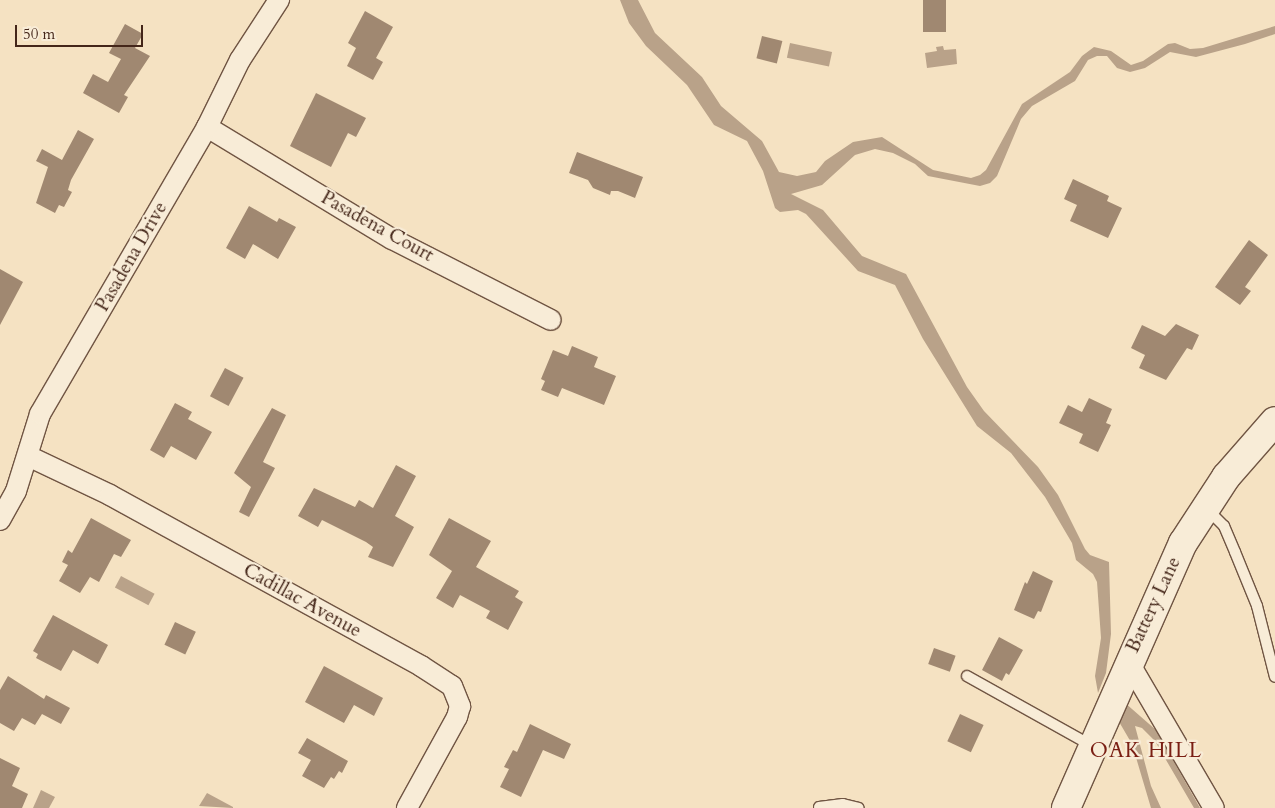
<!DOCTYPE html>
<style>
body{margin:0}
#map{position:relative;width:1275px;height:808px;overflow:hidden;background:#f5e2c2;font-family:Cardo,serif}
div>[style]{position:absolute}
.water>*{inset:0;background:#b9a289;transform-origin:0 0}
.building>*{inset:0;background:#a08871;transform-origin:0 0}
.roads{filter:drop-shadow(1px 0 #705543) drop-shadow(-1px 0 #705543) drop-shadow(0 1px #705543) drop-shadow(0 -1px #705543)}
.service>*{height:10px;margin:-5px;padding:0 5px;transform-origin:5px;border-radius:5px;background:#f8ecd7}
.minor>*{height:20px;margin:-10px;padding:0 10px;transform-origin:10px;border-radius:10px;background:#f8ecd7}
.secondary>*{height:28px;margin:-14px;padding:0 14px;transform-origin:14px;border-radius:14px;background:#f8ecd7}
span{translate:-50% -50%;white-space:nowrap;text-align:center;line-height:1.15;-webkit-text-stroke:4.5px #f8ecd7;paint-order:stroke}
.street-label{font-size:19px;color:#442619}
.quarter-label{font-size:21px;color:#7a1f14;letter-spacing:1px}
.scale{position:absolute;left:15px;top:25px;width:128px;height:22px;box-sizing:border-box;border:2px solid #442619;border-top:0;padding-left:6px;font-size:15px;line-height:18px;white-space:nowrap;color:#442619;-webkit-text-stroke:4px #f8ecd7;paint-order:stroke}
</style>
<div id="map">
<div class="water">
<div style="clip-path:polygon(620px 0,638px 0,655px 33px,702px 77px,721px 106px,762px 141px,779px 172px,797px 176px,816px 172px,825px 161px,853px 142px,882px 137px,933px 170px,971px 178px,980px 175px,986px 170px,1022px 104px,1070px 72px,1082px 56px,1094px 47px,1111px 51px,1131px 65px,1143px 61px,1168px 44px,1175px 43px,1190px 49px,1203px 48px,1275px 26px,1275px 34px,1245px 44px,1196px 57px,1170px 52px,1145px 68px,1130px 72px,1117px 68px,1107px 56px,1097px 56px,1088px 60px,1075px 81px,1032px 106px,1021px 119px,997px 176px,990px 183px,980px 186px,928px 176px,915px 164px,893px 153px,875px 149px,855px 155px,822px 185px,791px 194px,823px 210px,862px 256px,906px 274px,967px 387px,984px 411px,1038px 467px,1058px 495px,1085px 549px,1090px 555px,1109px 562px,1111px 634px,1106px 673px,1098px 693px,1095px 676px,1101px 638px,1097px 582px,1093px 574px,1076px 560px,1072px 543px,1045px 497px,1011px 453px,977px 426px,923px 339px,895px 285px,858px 271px,806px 214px,798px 210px,780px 212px,775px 208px,763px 171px,747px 141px,714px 125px,687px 85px,646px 46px,629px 23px)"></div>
<div style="left:790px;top:43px;width:43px;height:15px;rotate:12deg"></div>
<div style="clip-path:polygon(943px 46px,944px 50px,956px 49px,957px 64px,927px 68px,925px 53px,937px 51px,936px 47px)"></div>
<div style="left:121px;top:576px;width:38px;height:13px;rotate:28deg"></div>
<div style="clip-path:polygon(1124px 702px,1156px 730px,1200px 808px,1194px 808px,1155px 741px,1142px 728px,1135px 726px,1151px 786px,1161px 808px,1151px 808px,1132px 744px,1118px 720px)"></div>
<div style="clip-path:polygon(41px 790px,55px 797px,49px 808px,33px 808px)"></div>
<div style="clip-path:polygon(207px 793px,233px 807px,233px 808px,199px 806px)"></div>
</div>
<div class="building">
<div style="left:923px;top:0;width:23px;height:32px"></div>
<div style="clip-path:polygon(365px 11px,393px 27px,376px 58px,383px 62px,373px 80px,347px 66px,356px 48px,348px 43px)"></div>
<div style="clip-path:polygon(125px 24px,143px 34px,135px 48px,150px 56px,124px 95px,128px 97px,119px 113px,83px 93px,93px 74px,108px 82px,121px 59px,109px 53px)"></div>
<div style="left:762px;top:36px;width:21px;height:23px;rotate:14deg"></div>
<div style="clip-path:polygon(316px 93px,366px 118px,356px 137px,348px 133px,331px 167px,290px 146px)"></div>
<div style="clip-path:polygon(78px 130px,94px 139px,71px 180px,68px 190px,72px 192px,64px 207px,59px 205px,55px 213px,36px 203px,48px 167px,36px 161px,42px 149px,62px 160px)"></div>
<div style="clip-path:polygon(577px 152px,643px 177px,635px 198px,618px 191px,611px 191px,610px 195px,593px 188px,588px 180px,569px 173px)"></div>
<div style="clip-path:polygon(1073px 179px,1109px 196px,1107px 201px,1122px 208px,1108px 238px,1070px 221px,1077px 205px,1064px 199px)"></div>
<div style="clip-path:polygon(249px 206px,277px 222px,279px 218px,296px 227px,278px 259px,253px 244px,245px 259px,226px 248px)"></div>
<div style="clip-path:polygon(1249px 240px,1268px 255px,1245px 287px,1251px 291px,1240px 305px,1215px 287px)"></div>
<div style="clip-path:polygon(0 269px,23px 282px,0 325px)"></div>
<div style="clip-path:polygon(1176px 324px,1199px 335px,1192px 350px,1187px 348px,1166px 380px,1139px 368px,1145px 355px,1131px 348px,1142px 325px,1165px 336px)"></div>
<div style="clip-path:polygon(572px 346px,598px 357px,594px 367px,616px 376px,604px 405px,562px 388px,558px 397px,541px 390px,545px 381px,541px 379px,553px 350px,568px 356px)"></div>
<div style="left:225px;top:368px;width:21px;height:32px;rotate:28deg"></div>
<div style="clip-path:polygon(1089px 398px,1112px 409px,1106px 423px,1111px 425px,1098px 452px,1079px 443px,1083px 434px,1059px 423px,1068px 405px,1082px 412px)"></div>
<div style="clip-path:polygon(175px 403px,192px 412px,188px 419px,212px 432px,196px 460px,171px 446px,164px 458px,150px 450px)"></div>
<div style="clip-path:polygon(272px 408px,286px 415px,263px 462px,275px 468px,249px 517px,239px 512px,251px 487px,234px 473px)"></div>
<div style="clip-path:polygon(396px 465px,416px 476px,395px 516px,414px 527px,393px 567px,368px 557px,373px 547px,366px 542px,322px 520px,318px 527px,298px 516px,314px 488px,355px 507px,359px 500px,373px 508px)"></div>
<div style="clip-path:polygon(91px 518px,131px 540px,121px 557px,114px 554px,99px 582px,90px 577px,80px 593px,59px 581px,68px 565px,62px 562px,68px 550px,72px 553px)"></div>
<div style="clip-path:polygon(449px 518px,491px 541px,476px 567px,519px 591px,515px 597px,523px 602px,508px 630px,486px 618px,490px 611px,460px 595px,453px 608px,436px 598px,452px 571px,429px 555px)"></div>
<div style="clip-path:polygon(1033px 571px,1053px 581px,1041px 612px,1038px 611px,1034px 619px,1014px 610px,1025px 582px,1027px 584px)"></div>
<div style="clip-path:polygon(53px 615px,108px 645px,98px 664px,73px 650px,61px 671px,36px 658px,38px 654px,33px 651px)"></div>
<div style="left:175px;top:622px;width:23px;height:25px;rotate:25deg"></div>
<div style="clip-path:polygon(999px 637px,1023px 650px,1009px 675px,1006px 673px,1002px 681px,982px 670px)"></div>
<div style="left:934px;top:648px;width:23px;height:17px;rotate:20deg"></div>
<div style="clip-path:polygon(324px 666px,383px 698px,374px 716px,354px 705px,344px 723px,305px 702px)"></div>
<div style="clip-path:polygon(8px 676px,44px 699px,46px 695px,70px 708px,61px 724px,42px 714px,35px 725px,22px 718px,14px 731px,0 723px,0 690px)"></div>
<div style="left:960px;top:714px;width:26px;height:30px;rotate:25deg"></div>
<div style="clip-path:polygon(530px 724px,571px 744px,564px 759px,543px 750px,521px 797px,500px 787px,509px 769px,504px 767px,513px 750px,517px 752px)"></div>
<div style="clip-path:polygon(307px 738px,348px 761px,342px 773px,339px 771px,334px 779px,331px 777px,324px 788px,302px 776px,311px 760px,298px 753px)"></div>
<div style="clip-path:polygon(0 758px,20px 768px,12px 786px,28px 794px,22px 808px,0 808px)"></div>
</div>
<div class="roads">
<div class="service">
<div style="left:1207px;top:509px;width:24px;rotate:45deg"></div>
<div style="left:1224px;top:526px;width:28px;rotate:67deg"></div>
<div style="left:1235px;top:552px;width:58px;rotate:67.8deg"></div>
<div style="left:1257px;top:606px;width:73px;rotate:75.8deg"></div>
<div style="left:967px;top:676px;width:143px;rotate:29.2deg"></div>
<div style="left:819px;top:807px;width:24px;rotate:-7deg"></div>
<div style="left:843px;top:804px;width:16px;rotate:14deg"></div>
</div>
<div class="minor">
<div style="left:207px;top:127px;width:216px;rotate:31.2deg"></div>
<div style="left:392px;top:239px;width:178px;rotate:27deg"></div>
<div style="left:28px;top:456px;width:91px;rotate:25.4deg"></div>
<div style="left:110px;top:495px;width:355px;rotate:28.8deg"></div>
<div style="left:421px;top:666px;width:37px;rotate:33deg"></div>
<div style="left:452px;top:686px;width:22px;rotate:68deg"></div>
<div style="left:460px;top:706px;width:11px;rotate:105deg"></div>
<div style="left:457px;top:717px;width:104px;rotate:118.8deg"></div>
<div style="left:0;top:520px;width:33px;rotate:-61deg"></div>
<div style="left:16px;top:491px;width:81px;rotate:-72.7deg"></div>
<div style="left:40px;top:414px;width:332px;rotate:-59.8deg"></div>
<div style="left:207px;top:127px;width:75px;rotate:-63.8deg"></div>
<div style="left:240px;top:60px;width:72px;rotate:-57deg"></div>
<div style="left:1128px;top:661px;width:170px;rotate:59.7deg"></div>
</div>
<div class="secondary">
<div style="left:1066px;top:808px;width:290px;rotate:-66.2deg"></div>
<div style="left:1183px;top:543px;width:79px;rotate:-56.9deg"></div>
<div style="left:1226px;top:477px;width:74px;rotate:-48.8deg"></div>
</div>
</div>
<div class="street-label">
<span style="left:377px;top:227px;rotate:29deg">Pasadena Court</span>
<span style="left:132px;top:257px;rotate:-60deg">Pasadena Drive</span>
<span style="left:302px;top:601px;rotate:29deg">Cadillac Avenue</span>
<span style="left:1154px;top:605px;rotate:-65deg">Battery Lane</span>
</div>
<div class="quarter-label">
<span style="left:1146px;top:751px">OAK HILL</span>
</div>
<div class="scale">50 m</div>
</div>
